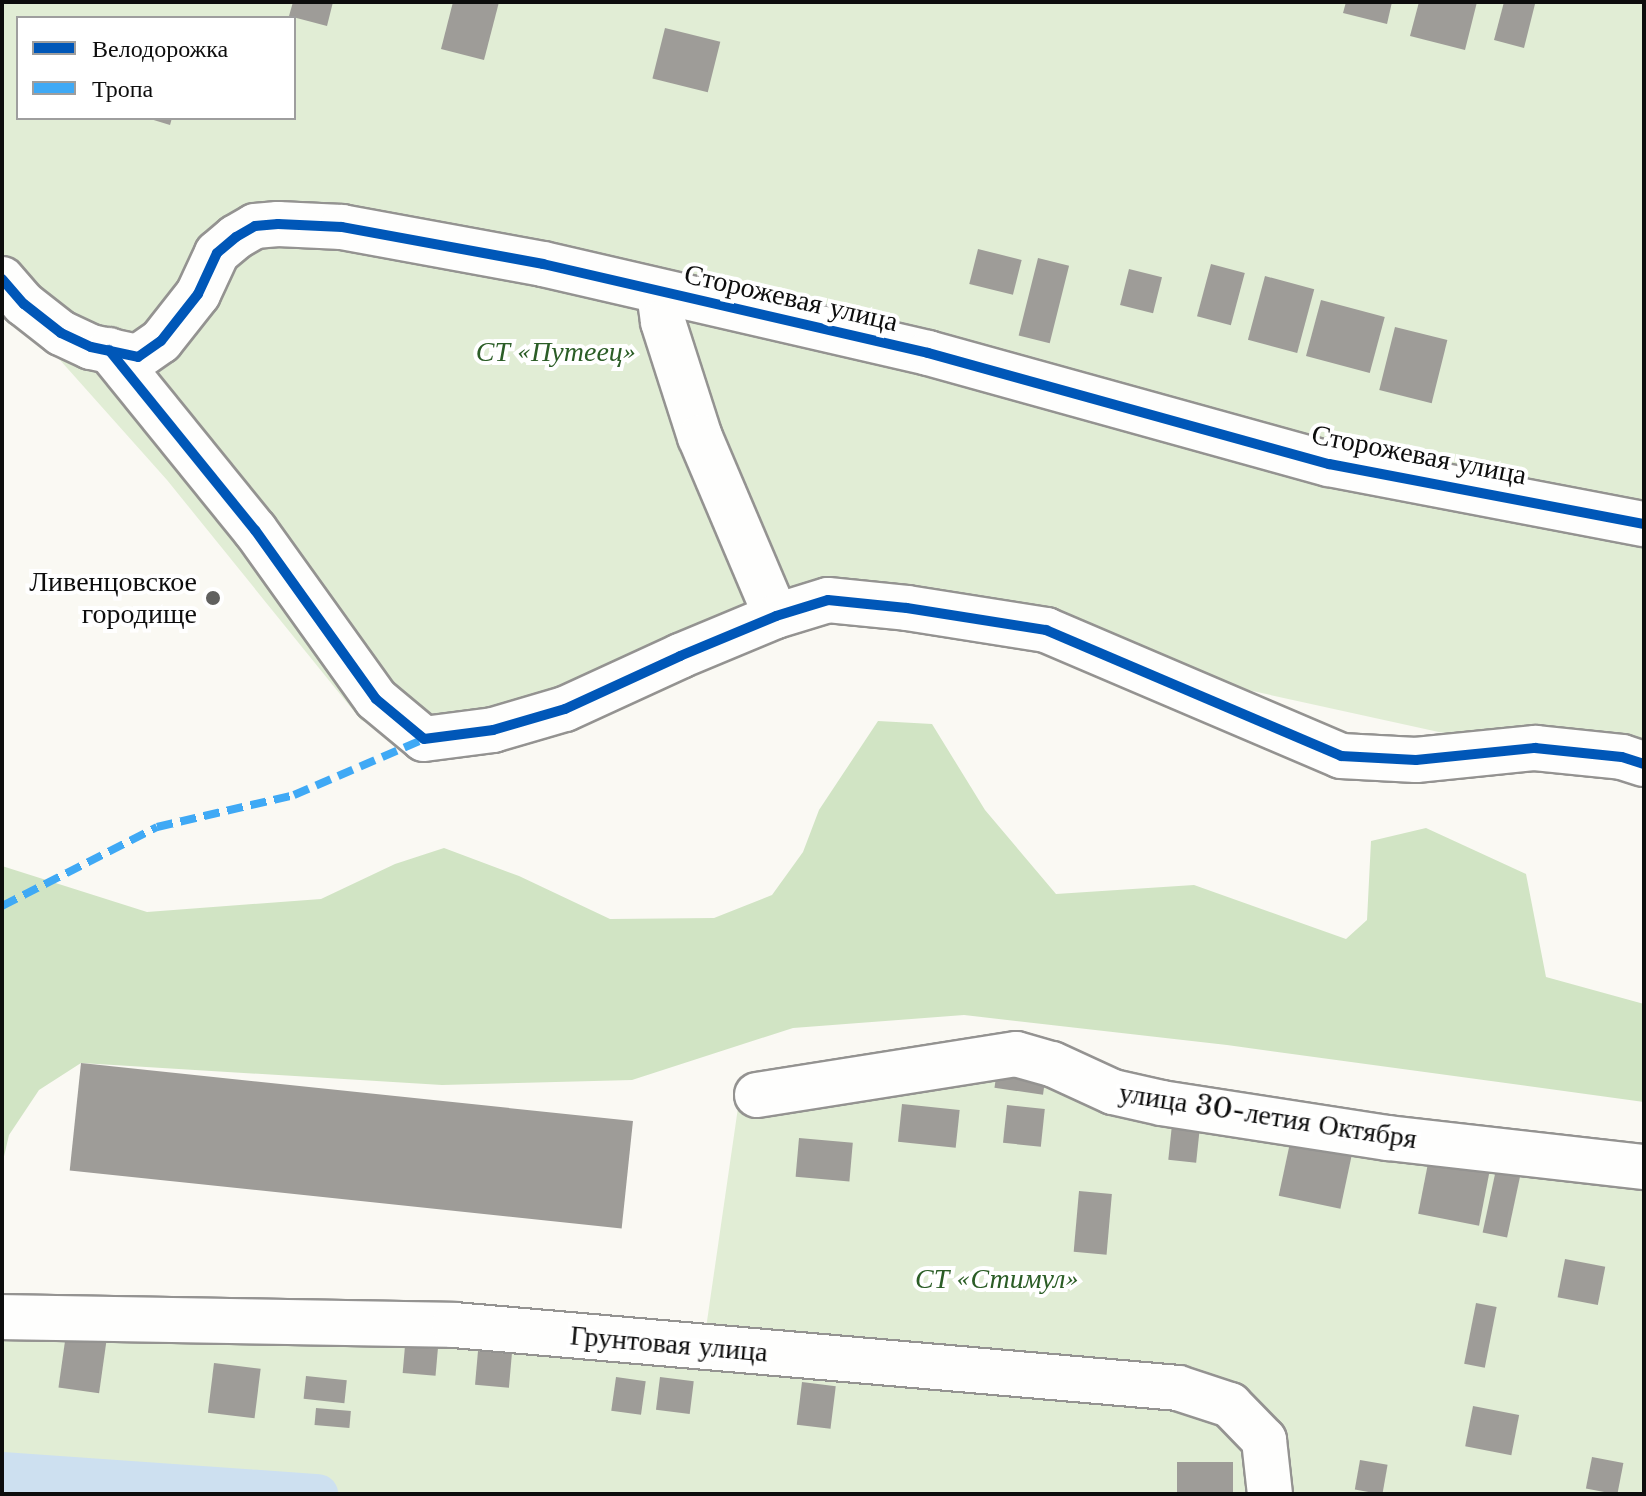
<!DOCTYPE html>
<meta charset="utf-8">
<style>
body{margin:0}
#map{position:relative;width:1646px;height:1496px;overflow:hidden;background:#faf9f3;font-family:"Libre Baskerville",serif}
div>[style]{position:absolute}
.green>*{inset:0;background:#e1edd5}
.forest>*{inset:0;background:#d1e4c4}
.canal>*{height:40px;margin:-20px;padding:0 20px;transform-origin:20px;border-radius:20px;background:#cde0f0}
.building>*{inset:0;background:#9e9c98;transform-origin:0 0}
.roads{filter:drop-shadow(2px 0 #949391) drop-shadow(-2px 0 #949391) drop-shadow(0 2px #949391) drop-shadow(0 -2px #949391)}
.minor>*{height:44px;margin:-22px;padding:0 22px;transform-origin:22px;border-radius:22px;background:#fefefd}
.quiet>*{height:8px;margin-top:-4px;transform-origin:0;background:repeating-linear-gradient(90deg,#3fa9f5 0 16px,transparent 0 24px)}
.cycleway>*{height:10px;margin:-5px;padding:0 5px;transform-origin:5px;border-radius:5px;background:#0057b8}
.dots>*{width:22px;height:22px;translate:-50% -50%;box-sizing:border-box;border:4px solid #fff;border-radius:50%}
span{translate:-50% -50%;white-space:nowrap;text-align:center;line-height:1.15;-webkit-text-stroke:8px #fff;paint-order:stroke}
.street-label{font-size:28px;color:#0d0d0d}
.park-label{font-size:28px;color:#2b5d26;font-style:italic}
.poi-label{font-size:28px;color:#0d0d0d}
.right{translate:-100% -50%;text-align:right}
.frame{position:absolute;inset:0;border:4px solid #0d0d0d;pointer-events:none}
.legend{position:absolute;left:16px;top:16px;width:280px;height:104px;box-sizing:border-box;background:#fff;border:2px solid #9e9e9e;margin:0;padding:10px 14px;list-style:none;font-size:24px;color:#0d0d0d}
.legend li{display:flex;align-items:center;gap:16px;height:40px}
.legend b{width:40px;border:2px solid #9e9e9e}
</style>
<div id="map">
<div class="green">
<div style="clip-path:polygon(evenodd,2px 2px,1644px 2px,1644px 743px,1457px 736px,856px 604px,541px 741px,424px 752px,361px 720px,167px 480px,2px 295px,2px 2px,18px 18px,294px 18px,294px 118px,18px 118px,18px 18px)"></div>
<div style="clip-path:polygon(1003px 1062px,1644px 1159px,1644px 1494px,2px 1494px,2px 1299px,705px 1335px,741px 1087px)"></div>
</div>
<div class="forest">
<div style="clip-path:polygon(878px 721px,932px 724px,985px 810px,1056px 894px,1194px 885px,1346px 939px,1367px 920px,1371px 841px,1426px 828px,1526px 874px,1546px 977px,1644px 1004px,1644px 1102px,1227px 1045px,964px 1015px,793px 1028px,632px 1080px,442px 1085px,81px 1063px,39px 1090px,9px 1135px,2px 1165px,2px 866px,147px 912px,321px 899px,395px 864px,444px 848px,519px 876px,610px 919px,714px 918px,772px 895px,803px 852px,819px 810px)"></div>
</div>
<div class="canal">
<div style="left:2px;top:1472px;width:317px;rotate:4deg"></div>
</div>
<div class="building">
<div style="clip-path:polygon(293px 2px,333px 2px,327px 26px,289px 16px)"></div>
<div style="clip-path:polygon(453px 2px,499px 2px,484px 60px,441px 49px)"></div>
<div style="clip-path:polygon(1346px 2px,1392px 2px,1387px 24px,1343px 13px)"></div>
<div style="clip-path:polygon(1419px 2px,1477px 2px,1465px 50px,1410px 36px)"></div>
<div style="clip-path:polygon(1504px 2px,1535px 4px,1524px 48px,1494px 40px)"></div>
<div style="left:665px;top:28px;width:57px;height:52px;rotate:14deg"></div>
<div style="clip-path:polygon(147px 118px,172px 118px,170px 125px)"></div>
<div style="left:978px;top:249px;width:45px;height:36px;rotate:14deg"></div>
<div style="left:1038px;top:258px;width:32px;height:80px;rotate:14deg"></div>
<div style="left:1211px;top:264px;width:35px;height:54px;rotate:15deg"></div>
<div style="left:1129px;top:269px;width:34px;height:37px;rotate:14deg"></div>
<div style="left:1265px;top:276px;width:51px;height:66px;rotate:15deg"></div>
<div style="left:1321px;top:300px;width:66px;height:58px;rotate:15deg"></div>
<div style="left:1395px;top:327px;width:54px;height:65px;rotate:14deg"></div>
<div style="left:81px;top:1063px;width:555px;height:108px;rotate:6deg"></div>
<div style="left:997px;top:1070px;width:49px;height:18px;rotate:8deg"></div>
<div style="left:902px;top:1104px;width:58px;height:38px;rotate:6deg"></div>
<div style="left:1007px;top:1105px;width:38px;height:38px;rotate:6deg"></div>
<div style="left:1173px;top:1115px;width:28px;height:45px;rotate:6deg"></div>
<div style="left:799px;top:1138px;width:54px;height:39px;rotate:5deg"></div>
<div style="left:1291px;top:1138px;width:63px;height:59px;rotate:12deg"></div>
<div style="left:1430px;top:1153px;width:62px;height:62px;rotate:11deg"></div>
<div style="left:1498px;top:1160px;width:25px;height:74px;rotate:12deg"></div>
<div style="left:1079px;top:1191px;width:33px;height:61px;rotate:5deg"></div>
<div style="left:1565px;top:1259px;width:41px;height:39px;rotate:11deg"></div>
<div style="left:1476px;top:1303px;width:21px;height:62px;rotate:11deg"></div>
<div style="left:66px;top:1334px;width:41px;height:54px;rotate:8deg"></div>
<div style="left:405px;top:1346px;width:33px;height:27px;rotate:5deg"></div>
<div style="left:478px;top:1351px;width:34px;height:34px;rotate:5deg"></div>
<div style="left:214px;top:1363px;width:47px;height:50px;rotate:7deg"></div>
<div style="left:306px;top:1376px;width:41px;height:23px;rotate:6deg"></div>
<div style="left:616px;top:1377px;width:30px;height:34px;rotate:8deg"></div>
<div style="left:660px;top:1377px;width:34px;height:33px;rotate:7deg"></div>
<div style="left:802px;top:1382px;width:34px;height:43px;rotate:7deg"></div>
<div style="left:1473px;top:1406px;width:47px;height:41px;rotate:11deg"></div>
<div style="left:316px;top:1408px;width:35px;height:17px;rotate:5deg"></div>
<div style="left:1592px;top:1457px;width:32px;height:32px;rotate:11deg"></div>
<div style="left:1360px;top:1460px;width:28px;height:30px;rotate:10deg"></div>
<div style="left:1177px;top:1462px;width:56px;height:32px"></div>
</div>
<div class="roads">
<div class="minor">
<div style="left:2px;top:279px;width:33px;rotate:49deg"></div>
<div style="left:24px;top:304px;width:47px;rotate:38.1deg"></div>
<div style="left:61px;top:333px;width:33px;rotate:25deg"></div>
<div style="left:91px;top:347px;width:48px;rotate:12deg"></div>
<div style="left:138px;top:357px;width:28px;rotate:-35deg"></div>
<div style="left:161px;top:341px;width:60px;rotate:-51.8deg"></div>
<div style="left:198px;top:294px;width:45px;rotate:-65.1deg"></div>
<div style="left:217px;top:253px;width:25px;rotate:-40deg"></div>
<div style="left:236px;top:237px;width:22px;rotate:-30deg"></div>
<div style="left:255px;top:226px;width:23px;rotate:-5deg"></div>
<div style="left:278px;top:224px;width:64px;rotate:2.7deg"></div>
<div style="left:342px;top:227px;width:204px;rotate:10.4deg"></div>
<div style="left:543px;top:264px;width:395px;rotate:13deg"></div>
<div style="left:928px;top:353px;width:416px;rotate:15.5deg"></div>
<div style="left:1329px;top:464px;width:321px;rotate:10.8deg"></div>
<div style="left:659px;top:293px;width:29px;rotate:82deg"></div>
<div style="left:663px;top:322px;width:121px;rotate:72.2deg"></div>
<div style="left:700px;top:437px;width:194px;rotate:67deg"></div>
<div style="left:109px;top:350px;width:232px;rotate:51deg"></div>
<div style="left:255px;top:530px;width:208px;rotate:54.4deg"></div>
<div style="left:376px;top:699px;width:62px;rotate:39.8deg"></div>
<div style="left:424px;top:739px;width:70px;rotate:-7.4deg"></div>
<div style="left:493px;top:730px;width:75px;rotate:-16.3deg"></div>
<div style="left:565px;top:709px;width:127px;rotate:-24.7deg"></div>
<div style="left:680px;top:656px;width:104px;rotate:-22.6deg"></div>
<div style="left:776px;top:616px;width:54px;rotate:-17.1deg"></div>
<div style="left:828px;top:600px;width:79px;rotate:5.8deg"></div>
<div style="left:907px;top:608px;width:141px;rotate:9deg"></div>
<div style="left:1046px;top:630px;width:321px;rotate:23.1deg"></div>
<div style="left:1341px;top:756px;width:75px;rotate:3.1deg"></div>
<div style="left:1416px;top:760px;width:120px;rotate:-5.8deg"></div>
<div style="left:1535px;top:748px;width:87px;rotate:5.9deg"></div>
<div style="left:1622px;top:757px;width:23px;rotate:18deg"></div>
<div style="left:757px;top:1095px;width:262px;rotate:-9deg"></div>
<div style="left:1016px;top:1054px;width:37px;rotate:16deg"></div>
<div style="left:1052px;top:1064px;width:67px;rotate:24.7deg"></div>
<div style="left:1113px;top:1092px;width:50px;rotate:12.7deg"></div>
<div style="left:1162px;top:1103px;width:229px;rotate:8.8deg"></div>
<div style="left:1388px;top:1138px;width:258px;rotate:6.5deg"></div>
<div style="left:2px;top:1317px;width:452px;rotate:1deg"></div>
<div style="left:454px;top:1325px;width:727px;rotate:4.97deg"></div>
<div style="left:1178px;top:1388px;width:55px;rotate:18.1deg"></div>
<div style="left:1230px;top:1405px;width:49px;rotate:45.8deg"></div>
<div style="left:1264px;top:1440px;width:54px;rotate:83.7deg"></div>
</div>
</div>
<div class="quiet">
<div style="left:2px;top:906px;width:174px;rotate:-27deg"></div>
<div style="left:157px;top:827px;width:141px;rotate:-13.1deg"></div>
<div style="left:294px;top:795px;width:142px;rotate:-23.3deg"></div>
</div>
<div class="cycleway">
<div style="left:2px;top:279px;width:33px;rotate:49deg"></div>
<div style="left:24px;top:304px;width:47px;rotate:38.1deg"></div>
<div style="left:61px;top:333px;width:33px;rotate:25deg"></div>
<div style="left:91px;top:347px;width:48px;rotate:12deg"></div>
<div style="left:138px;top:357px;width:28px;rotate:-35deg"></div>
<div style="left:161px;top:341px;width:60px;rotate:-51.8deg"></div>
<div style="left:198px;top:294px;width:45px;rotate:-65.1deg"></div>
<div style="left:217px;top:253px;width:25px;rotate:-40deg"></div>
<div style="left:236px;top:237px;width:22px;rotate:-30deg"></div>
<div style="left:255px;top:226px;width:23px;rotate:-5deg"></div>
<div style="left:278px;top:224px;width:64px;rotate:2.7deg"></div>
<div style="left:342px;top:227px;width:204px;rotate:10.4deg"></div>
<div style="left:543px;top:264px;width:395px;rotate:13deg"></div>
<div style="left:928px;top:353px;width:416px;rotate:15.5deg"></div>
<div style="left:1329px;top:464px;width:321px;rotate:10.8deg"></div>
<div style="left:109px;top:350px;width:232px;rotate:51deg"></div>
<div style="left:255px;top:530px;width:208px;rotate:54.4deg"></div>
<div style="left:376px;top:699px;width:62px;rotate:39.8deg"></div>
<div style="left:424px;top:739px;width:70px;rotate:-7.4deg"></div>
<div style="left:493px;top:730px;width:75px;rotate:-16.3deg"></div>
<div style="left:565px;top:709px;width:127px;rotate:-24.7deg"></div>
<div style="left:680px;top:656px;width:104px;rotate:-22.6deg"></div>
<div style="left:776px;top:616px;width:54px;rotate:-17.1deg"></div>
<div style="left:828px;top:600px;width:79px;rotate:5.8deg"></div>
<div style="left:907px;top:608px;width:141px;rotate:9deg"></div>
<div style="left:1046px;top:630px;width:321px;rotate:23.1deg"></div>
<div style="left:1341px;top:756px;width:75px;rotate:3.1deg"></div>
<div style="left:1416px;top:760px;width:120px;rotate:-5.8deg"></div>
<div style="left:1535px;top:748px;width:87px;rotate:5.9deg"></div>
<div style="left:1622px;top:757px;width:23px;rotate:18deg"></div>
</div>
<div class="dots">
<div style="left:213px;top:598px;background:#60605e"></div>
</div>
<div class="street-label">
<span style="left:791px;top:298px;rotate:13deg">Сторожевая улица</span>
<span style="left:1419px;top:455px;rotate:11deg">Сторожевая улица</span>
<span style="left:1268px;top:1116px;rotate:9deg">улица 30-летия Октября</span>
<span style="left:669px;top:1344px;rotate:5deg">Грунтовая улица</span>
</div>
<div class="park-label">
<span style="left:556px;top:352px">СТ «Путеец»</span>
<span style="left:997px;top:1279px">СТ «Стимул»</span>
</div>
<div class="poi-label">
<span class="right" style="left:197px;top:598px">Ливенцовское<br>городище</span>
</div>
<div class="frame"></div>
<ul class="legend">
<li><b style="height:10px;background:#0057b8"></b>Велодорожка</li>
<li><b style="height:10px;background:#3fa9f5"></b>Тропа</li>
</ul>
</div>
